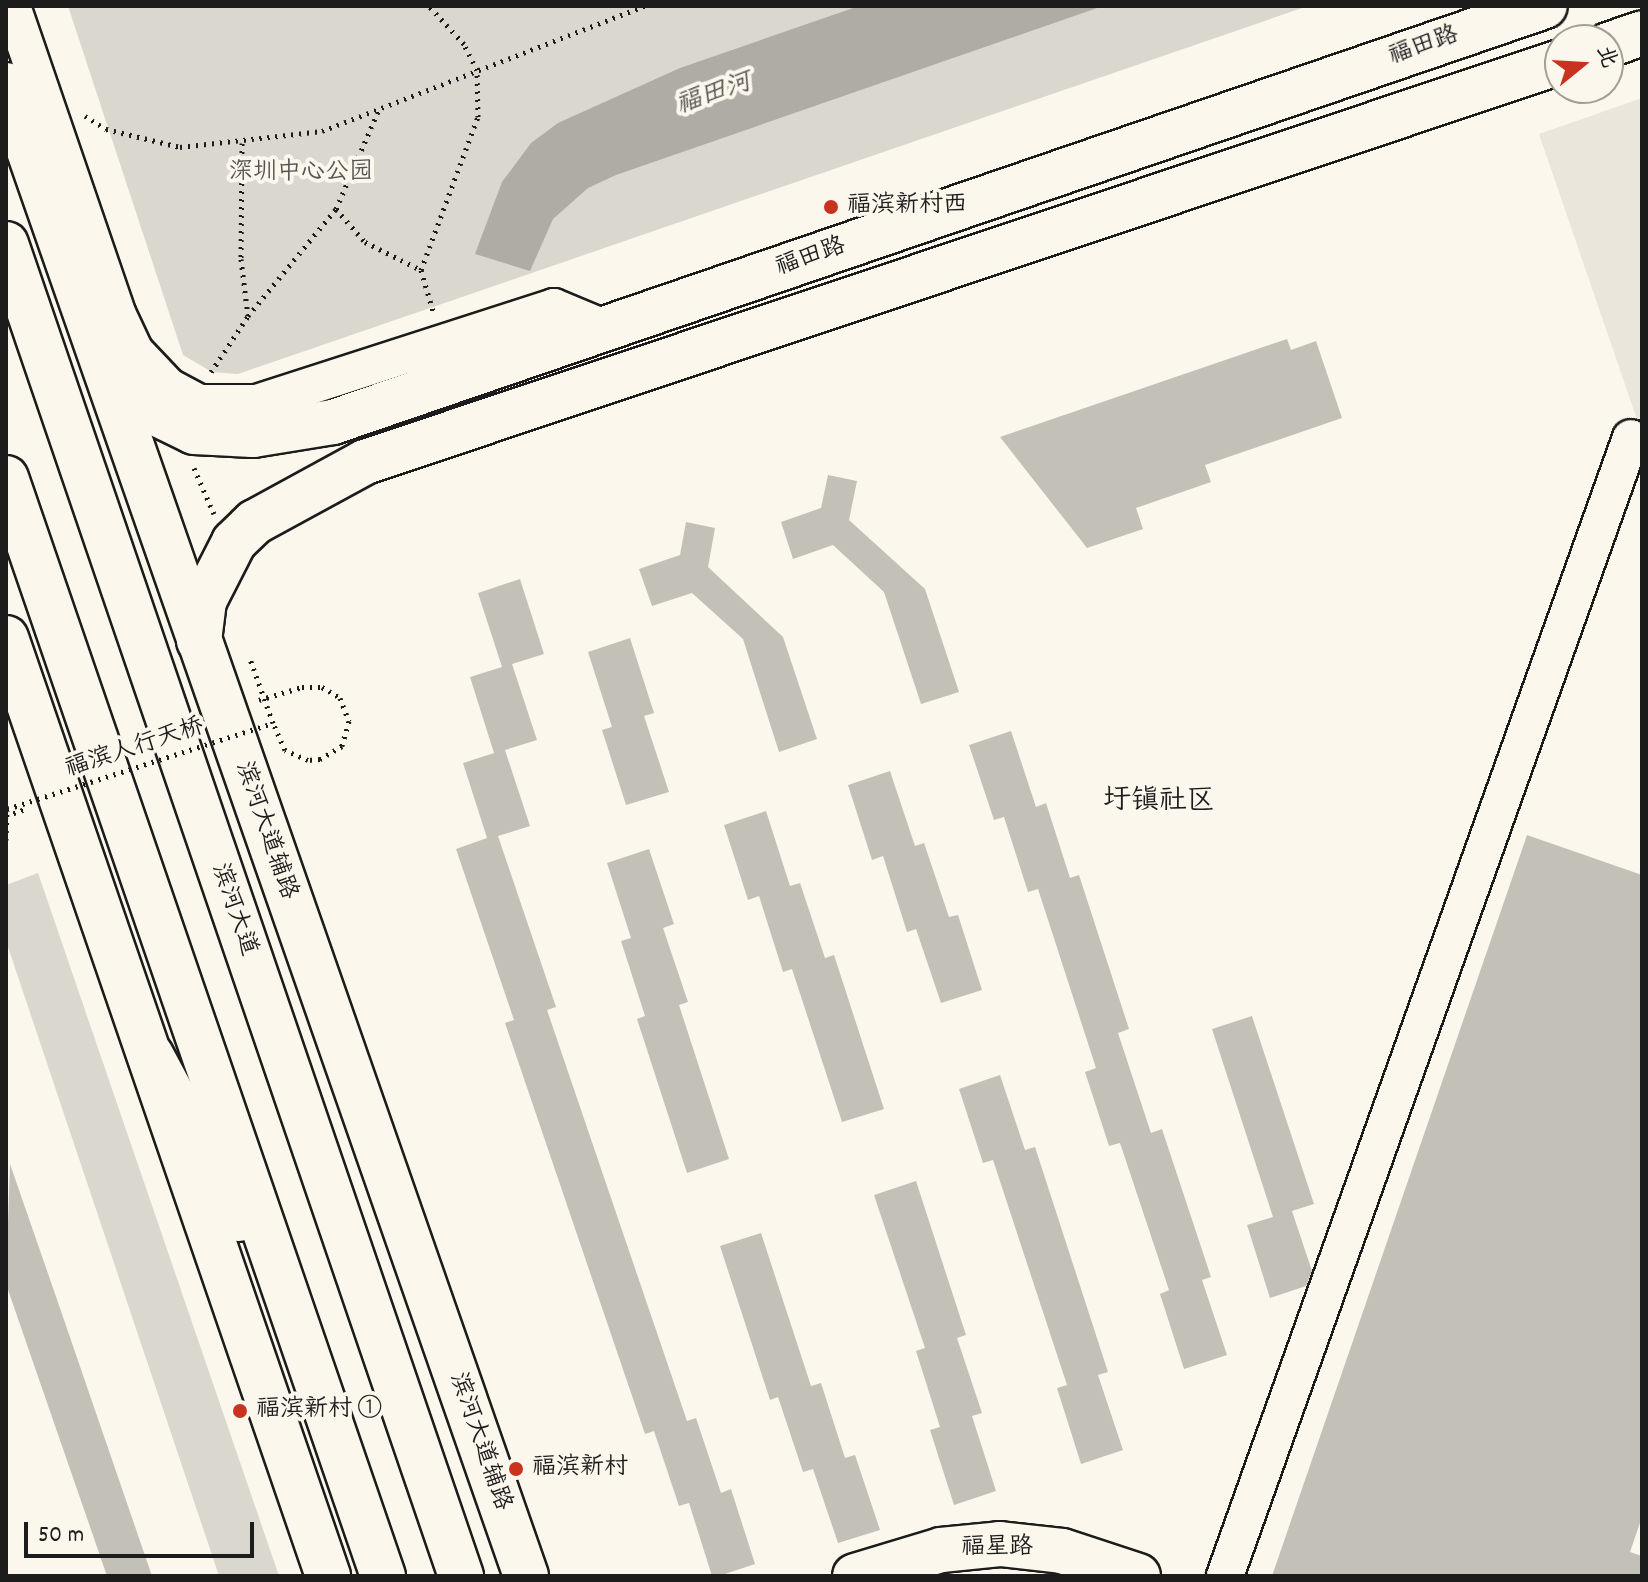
<!DOCTYPE html>
<meta charset="utf-8">
<style>
body{margin:0}
#map{position:relative;width:1648px;height:1582px;overflow:hidden;background:#fbf7ec;font-family:Dekko,"LXGW WenKai TC",sans-serif}
div>[style]{position:absolute}
.built>*{inset:0;background:#eae6dc}
.green>*{inset:0;background:#dad7ce}
.water>*{inset:0;background:#afaca5}
.building>*{inset:0;background:#c3c0b8}
.path>*{height:5px;margin-top:-2.5px;transform-origin:0;background:repeating-linear-gradient(90deg,#1c1c1c 0 2px,transparent 0 8px)}
.roads{filter:drop-shadow(2px 0 #1c1c1c) drop-shadow(-2px 0 #1c1c1c) drop-shadow(0 2px #1c1c1c) drop-shadow(0 -2px #1c1c1c)}
.minor>*{height:36px;margin:-18px;padding:0 18px;transform-origin:18px;border-radius:18px;background:#fbf7ec}
.major>*{height:44px;margin:-22px;padding:0 22px;transform-origin:22px;border-radius:22px;background:#fbf7ec}
.highway>*{height:44px;margin:-22px;padding:0 22px;transform-origin:22px;border-radius:22px;background:#fbf7ec}
.path-bridge>*{height:5px;margin-top:-2.5px;transform-origin:0;background:repeating-linear-gradient(90deg,#1c1c1c 0 2px,transparent 0 8px)}
.dots>*{width:22px;height:22px;translate:-50% -50%;box-sizing:border-box;border:4px solid #fbf7ec;border-radius:50%}
span{translate:-50% -50%;white-space:nowrap;text-align:center;line-height:1.15;-webkit-text-stroke:8px #fbf7ec;paint-order:stroke}
.street-label{font-size:24px;color:#1c1c1c}
.park-label{font-size:24px;color:#555451}
.poi-label{font-size:24px;color:#1c1c1c}
.left{translate:0 -50%;text-align:left}
.water-label{font-size:26px;color:#575653;font-style:italic}
.quarter-label{font-size:28px;color:#1c1c1c}
.frame{position:absolute;inset:0;border:8px solid #1c1c1c;pointer-events:none}
.north{position:absolute;left:1544px;top:24px;width:80px;height:80px;box-sizing:border-box;background:#fbf7ec;border:2px solid #a29f99;border-radius:50%;rotate:72deg;font-size:22px;font-weight:700;line-height:32px;text-align:center;color:#1c1c1c}
.north::after{content:'';display:block;margin:auto;width:28px;height:36px;background:#c8321e;clip-path:polygon(50% 0,100% 100%,50% 72%,0 100%)}
.scale{position:absolute;left:24px;top:1522px;width:230px;height:36px;box-sizing:border-box;border:4px solid #1c1c1c;border-top:0;padding-left:10px;font-size:24px;line-height:28px;white-space:nowrap;color:#1c1c1c;-webkit-text-stroke:6px #fbf7ec;paint-order:stroke}
</style>
<div id="map">
<div class="built">
<div style="clip-path:polygon(1642px 98px,1642px 434px,1539px 134px)"></div>
</div>
<div class="green">
<div style="clip-path:polygon(68px 6px,1308px 6px,238px 374px,212px 372px,183px 355px)"></div>
<div style="clip-path:polygon(38px 873px,279px 1576px,219px 1576px,6px 941px,6px 885px)"></div>
</div>
<div class="water">
<div style="clip-path:polygon(859px 6px,1103px 6px,616px 175px,588px 188px,553px 219px,530px 271px,475px 254px,502px 182px,531px 143px,558px 123px,680px 68px)"></div>
</div>
<div class="building">
<div style="clip-path:polygon(1287px 339px,1291px 350px,1316px 341px,1342px 418px,1205px 465px,1211px 482px,1136px 508px,1143px 529px,1087px 548px,1000px 437px)"></div>
<div style="clip-path:polygon(828px 475px,857px 481px,849px 520px,925px 589px,959px 692px,921px 704px,884px 592px,833px 545px,793px 559px,781px 522px,821px 508px)"></div>
<div style="clip-path:polygon(686px 522px,715px 528px,708px 567px,783px 637px,817px 739px,779px 752px,743px 639px,692px 593px,652px 606px,639px 569px,680px 555px)"></div>
<div style="clip-path:polygon(520px 579px,544px 654px,512px 664px,537px 740px,505px 750px,530px 826px,498px 836px,556px 1007px,547px 1010px,687px 1421px,696px 1418px,721px 1493px,731px 1489px,755px 1564px,719px 1576px,712px 1576px,689px 1503px,679px 1506px,654px 1431px,645px 1434px,505px 1023px,514px 1020px,456px 849px,487px 838px,463px 763px,494px 753px,470px 677px,502px 667px,478px 593px)"></div>
<div style="clip-path:polygon(630px 638px,654px 713px,644px 716px,669px 792px,626px 805px,602px 730px,612px 727px,588px 652px)"></div>
<div style="clip-path:polygon(1011px 731px,1036px 807px,1046px 803px,1070px 878px,1079px 875px,1129px 1029px,1118px 1033px,1151px 1133px,1162px 1129px,1211px 1277px,1202px 1280px,1227px 1355px,1184px 1369px,1160px 1294px,1169px 1290px,1120px 1143px,1109px 1146px,1085px 1072px,1096px 1068px,1038px 889px,1028px 892px,1004px 817px,994px 820px,969px 745px)"></div>
<div style="clip-path:polygon(890px 771px,915px 846px,924px 843px,949px 917px,958px 915px,982px 990px,941px 1003px,916px 929px,907px 932px,883px 856px,872px 860px,848px 785px)"></div>
<div style="clip-path:polygon(766px 811px,790px 886px,800px 883px,825px 958px,834px 955px,884px 1109px,842px 1122px,792px 969px,783px 972px,759px 896px,748px 900px,724px 825px)"></div>
<div style="clip-path:polygon(1527px 835px,1642px 875px,1642px 1517px,1630px 1552px,1642px 1556px,1642px 1576px,1272px 1576px)"></div>
<div style="clip-path:polygon(649px 849px,674px 924px,663px 928px,688px 1002px,679px 1005px,729px 1159px,687px 1173px,637px 1019px,645px 1016px,621px 941px,631px 938px,607px 863px)"></div>
<div style="clip-path:polygon(1252px 1016px,1314px 1204px,1292px 1211px,1312px 1271px,1306px 1286px,1270px 1298px,1247px 1225px,1273px 1217px,1212px 1029px)"></div>
<div style="clip-path:polygon(1000px 1075px,1025px 1150px,1035px 1147px,1108px 1372px,1098px 1375px,1123px 1450px,1081px 1464px,1057px 1388px,1067px 1385px,993px 1160px,983px 1163px,959px 1089px)"></div>
<div style="clip-path:polygon(10px 1164px,62px 1314px,152px 1576px,107px 1576px,6px 1284px)"></div>
<div style="clip-path:polygon(916px 1181px,966px 1335px,957px 1338px,982px 1413px,972px 1416px,996px 1491px,954px 1505px,930px 1430px,940px 1427px,916px 1351px,925px 1348px,874px 1195px)"></div>
<div style="clip-path:polygon(761px 1233px,811px 1386px,821px 1383px,845px 1458px,855px 1455px,880px 1530px,838px 1543px,813px 1469px,803px 1472px,778px 1397px,770px 1400px,720px 1246px)"></div>
</div>
<div class="path">
<div style="left:85px;top:116px;width:25px;rotate:32deg"></div>
<div style="left:106px;top:129px;width:76px;rotate:13.7deg"></div>
<div style="left:180px;top:147px;width:143px;rotate:-6.4deg"></div>
<div style="left:322px;top:131px;width:346px;rotate:-21.2deg"></div>
<div style="left:242px;top:143px;width:116px;rotate:90.5deg"></div>
<div style="left:241px;top:259px;width:57px;rotate:83deg"></div>
<div style="left:336px;top:209px;width:44px;rotate:48.7deg"></div>
<div style="left:365px;top:242px;width:63px;rotate:26.6deg"></div>
<div style="left:421px;top:270px;width:163px;rotate:-69.6deg"></div>
<div style="left:478px;top:117px;width:47px;rotate:-91.2deg"></div>
<div style="left:477px;top:70px;width:29px;rotate:-117deg"></div>
<div style="left:464px;top:44px;width:52px;rotate:-132.6deg"></div>
<div style="left:421px;top:270px;width:43px;rotate:73.7deg"></div>
<div style="left:211px;top:372px;width:67px;rotate:-56.5deg"></div>
<div style="left:248px;top:316px;width:139px;rotate:-50.6deg"></div>
<div style="left:336px;top:209px;width:109px;rotate:-66.7deg"></div>
<div style="left:194px;top:468px;width:50px;rotate:66.5deg"></div>
<div style="left:259px;top:700px;width:45px;rotate:-16.8deg"></div>
<div style="left:302px;top:687px;width:20px"></div>
<div style="left:322px;top:687px;width:21px;rotate:31deg"></div>
<div style="left:340px;top:698px;width:25px;rotate:69deg"></div>
<div style="left:349px;top:721px;width:26px;rotate:106deg"></div>
<div style="left:342px;top:746px;width:26px;rotate:149deg"></div>
<div style="left:320px;top:759px;width:12px;rotate:175deg"></div>
<div style="left:308px;top:760px;width:25px;rotate:-157deg"></div>
<div style="left:285px;top:750px;width:30px;rotate:-114deg"></div>
<div style="left:6px;top:806px;width:3px;rotate:72deg"></div>
<div style="left:6px;top:816px;width:20px;rotate:-20deg"></div>
</div>
<div class="roads">
<div class="minor">
<div style="left:12px;top:6px;width:327px;rotate:71.1deg"></div>
<div style="left:118px;top:315px;width:38px;rotate:65deg"></div>
<div style="left:134px;top:350px;width:51px;rotate:46.6deg"></div>
<div style="left:169px;top:387px;width:34px;rotate:28deg"></div>
<div style="left:199px;top:403px;width:58px"></div>
<div style="left:257px;top:403px;width:312px;rotate:-17.9deg"></div>
<div style="left:554px;top:307px;width:54px;rotate:22.8deg"></div>
<div style="left:1225px;top:1576px;width:1208px;rotate:-70.37deg"></div>
</div>
<div class="major">
<div style="left:1608px;top:45px;width:36px;rotate:-19deg"></div>
<div style="left:6px;top:85px;width:1579px;rotate:70.77deg"></div>
<div style="left:109px;top:371px;width:45px;rotate:48.6deg"></div>
<div style="left:139px;top:405px;width:61px;rotate:26.1deg"></div>
<div style="left:194px;top:432px;width:59px;rotate:2.9deg"></div>
<div style="left:253px;top:435px;width:81px;rotate:-9.2deg"></div>
<div style="left:333px;top:422px;width:1281px;rotate:-18.94deg"></div>
<div style="left:6px;top:638px;width:992px;rotate:71.05deg"></div>
<div style="left:199px;top:641px;width:40px;rotate:-82.9deg"></div>
<div style="left:204px;top:601px;width:66px;rotate:-63deg"></div>
<div style="left:234px;top:542px;width:29px;rotate:-44deg"></div>
<div style="left:255px;top:522px;width:125px;rotate:-28.6deg"></div>
<div style="left:365px;top:462px;width:1260px;rotate:-18.51deg"></div>
<div style="left:855px;top:1576px;width:90px;rotate:-16.8deg"></div>
<div style="left:941px;top:1550px;width:59px;rotate:-5.8deg"></div>
<div style="left:1000px;top:1544px;width:62px;rotate:6.4deg"></div>
<div style="left:1062px;top:1551px;width:80px;rotate:18.2deg"></div>
</div>
<div class="highway">
<div style="left:6px;top:244px;width:1408px;rotate:71.14deg"></div>
<div style="left:6px;top:478px;width:1161px;rotate:71.05deg"></div>
<div style="left:151px;top:1055px;width:186px;rotate:61.8deg"></div>
</div>
</div>
<div class="path-bridge">
<div style="left:6px;top:840px;width:31px;rotate:-88deg"></div>
<div style="left:7px;top:809px;width:280px;rotate:-17.9deg"></div>
<div style="left:273px;top:723px;width:71px;rotate:-109.7deg"></div>
</div>
<div class="dots">
<div style="left:831px;top:207px;background:#c8321e"></div>
<div style="left:240px;top:1411px;background:#c8321e"></div>
<div style="left:516px;top:1469px;background:#c8321e"></div>
</div>
<div class="street-label">
<span style="left:1424px;top:47px;rotate:-19deg">福田路</span>
<span style="left:811px;top:258px;rotate:-19deg">福田路</span>
<span style="left:135px;top:749px;rotate:-18deg">福滨人行天桥</span>
<span style="left:265px;top:831px;rotate:71deg">滨河大道辅路</span>
<span style="left:233px;top:910px;rotate:71deg">滨河大道</span>
<span style="left:479px;top:1442px;rotate:71deg">滨河大道辅路</span>
<span style="left:997px;top:1549px">福星路</span>
</div>
<div class="park-label">
<span style="left:301px;top:174px">深圳中心公园</span>
</div>
<div class="poi-label">
<span class="left" style="left:847px;top:207px">福滨新村西</span>
<span class="left" style="left:256px;top:1411px">福滨新村 ①</span>
<span class="left" style="left:532px;top:1469px">福滨新村</span>
</div>
<div class="water-label">
<span style="left:714px;top:95px;rotate:-19deg">福田河</span>
</div>
<div class="quarter-label">
<span style="left:1159px;top:803px">圩镇社区</span>
</div>
<div class="frame"></div>
<div class="north">北</div>
<div class="scale">50 m</div>
</div>
